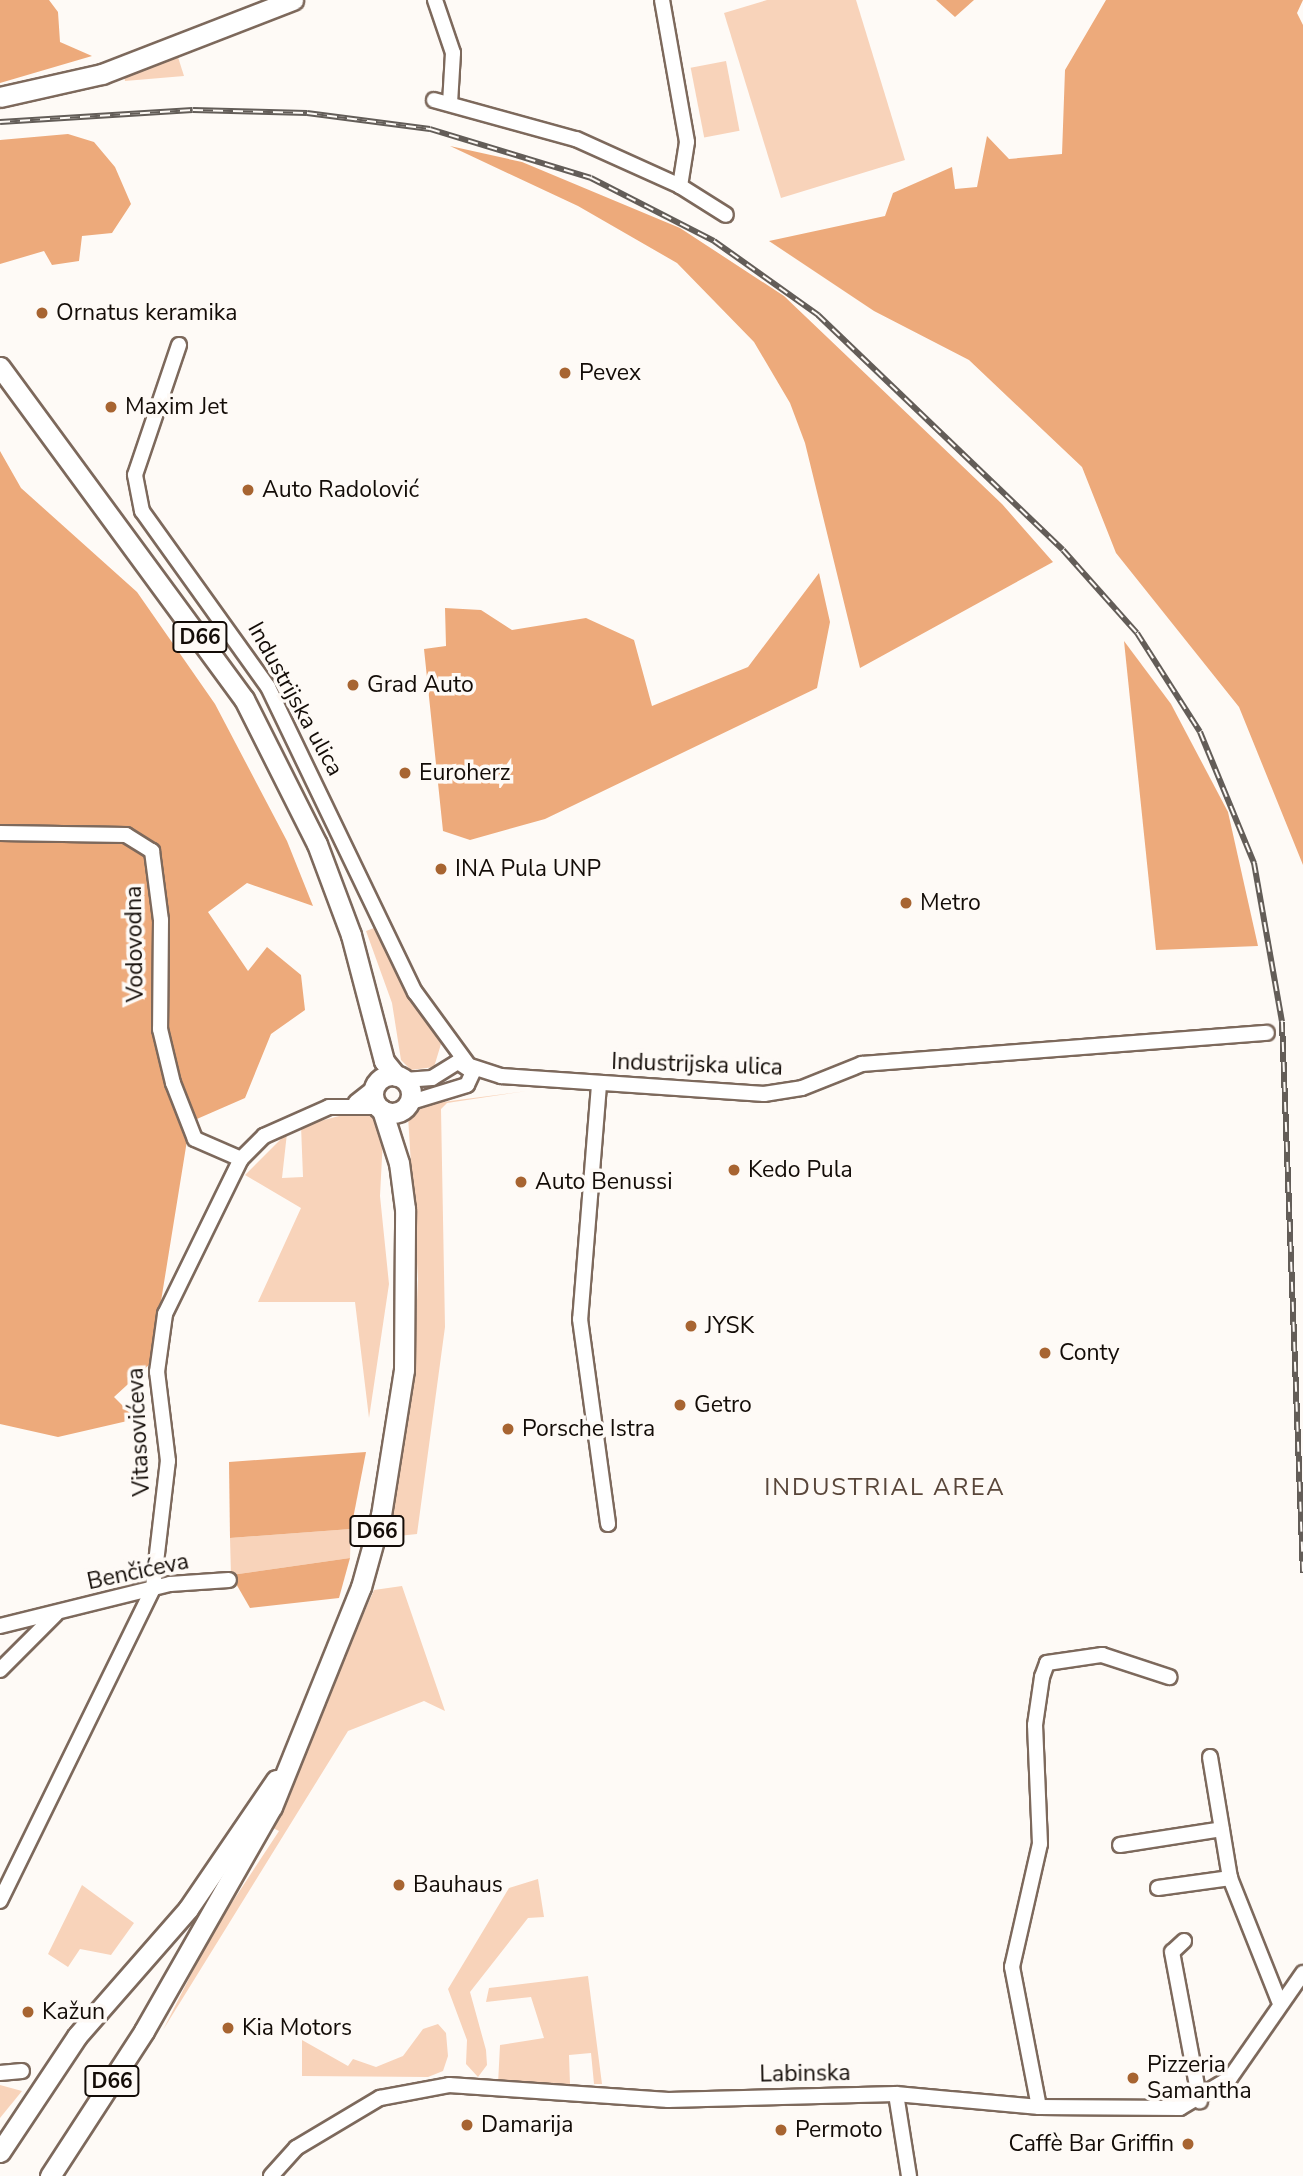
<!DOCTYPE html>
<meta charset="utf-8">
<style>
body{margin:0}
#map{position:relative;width:1303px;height:2176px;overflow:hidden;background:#fefaf6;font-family:"Nunito Sans",sans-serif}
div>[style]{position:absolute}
.green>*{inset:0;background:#f8d3ba;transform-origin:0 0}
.forest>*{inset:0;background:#edaa7b}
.roads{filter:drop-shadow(2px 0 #7d695c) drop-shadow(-2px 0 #7d695c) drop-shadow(0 2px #7d695c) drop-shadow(0 -2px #7d695c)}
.minor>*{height:14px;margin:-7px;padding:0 7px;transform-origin:7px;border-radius:7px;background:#fff}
.major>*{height:19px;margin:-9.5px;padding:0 9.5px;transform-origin:9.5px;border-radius:9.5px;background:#fff}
.major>.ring{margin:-9.5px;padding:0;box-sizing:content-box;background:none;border:19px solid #fff;border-radius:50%}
.rail>*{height:6px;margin-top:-3px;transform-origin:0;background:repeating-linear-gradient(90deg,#fefaf6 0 10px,#635d58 0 20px);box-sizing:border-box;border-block:2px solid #635d58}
.dots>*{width:19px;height:19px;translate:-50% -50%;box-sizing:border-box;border:4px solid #fefaf6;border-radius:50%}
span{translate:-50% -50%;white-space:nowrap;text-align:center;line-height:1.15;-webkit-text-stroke:7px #fefaf6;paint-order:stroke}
.shield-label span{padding:2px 5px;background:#fefaf6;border:2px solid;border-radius:5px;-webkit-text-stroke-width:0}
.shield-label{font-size:21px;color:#130c07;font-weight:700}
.poi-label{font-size:23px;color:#130c07}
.left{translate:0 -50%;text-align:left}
.right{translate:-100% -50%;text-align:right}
.street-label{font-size:23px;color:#130c07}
.neighbourhood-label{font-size:24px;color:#59463a;letter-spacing:2px}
</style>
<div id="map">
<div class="green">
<div style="clip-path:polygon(767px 0,856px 0,905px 160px,781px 198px,724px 13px)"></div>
<div style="clip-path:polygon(177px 54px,184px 76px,125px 81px,124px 75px)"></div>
<div style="left:726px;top:61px;width:71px;height:36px;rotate:79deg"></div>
<div style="clip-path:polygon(382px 925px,417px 1009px,441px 1044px,434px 1067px,411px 1070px,401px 1060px,392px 1003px,366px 931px)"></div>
<div style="clip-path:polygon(527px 1091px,447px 1103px,441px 1109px,445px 1327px,417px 1534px,389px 1537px,414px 1367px,418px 1279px,408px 1116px,419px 1105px)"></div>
<div style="clip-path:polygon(366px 1109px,374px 1112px,383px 1138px,380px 1196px,389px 1284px,369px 1418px,355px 1302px,258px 1302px,301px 1208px,245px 1175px,287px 1133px,282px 1178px,303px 1177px,301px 1126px)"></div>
<div style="clip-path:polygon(351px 1529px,350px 1558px,231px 1575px,230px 1538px)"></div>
<div style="clip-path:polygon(402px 1586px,445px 1711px,424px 1701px,348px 1731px,163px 2030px,212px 1933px,279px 1831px,271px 1827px,374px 1590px)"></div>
<div style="clip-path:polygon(538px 1879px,544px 1917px,528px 1918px,470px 1992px,486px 2050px,487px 2065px,478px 2077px,466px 2064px,467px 2040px,448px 1989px,509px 1888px)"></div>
<div style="clip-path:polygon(82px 1885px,134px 1923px,111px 1955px,80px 1949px,68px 1967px,48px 1954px)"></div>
<div style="clip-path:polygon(588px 1976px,602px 2084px,594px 2084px,591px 2053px,569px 2055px,570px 2084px,498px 2084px,500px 2045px,544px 2038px,531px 1997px,486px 2002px,489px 1988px)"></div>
<div style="clip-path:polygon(438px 2024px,446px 2033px,448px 2056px,443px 2071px,428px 2077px,302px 2076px,302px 2040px,348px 2066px,353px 2059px,376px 2067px,403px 2056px,423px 2029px)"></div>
<div style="clip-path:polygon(0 2085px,22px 2091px,0 2118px)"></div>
</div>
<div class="forest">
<div style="clip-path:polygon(0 0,49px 0,58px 12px,60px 42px,92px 56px,0 83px)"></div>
<div style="clip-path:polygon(936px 0,974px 0,955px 17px)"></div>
<div style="clip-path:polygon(1106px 0,1303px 0,1297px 13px,1303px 25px,1303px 865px,1239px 707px,1116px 553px,1082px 467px,969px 360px,874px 311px,769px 241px,885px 216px,893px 193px,952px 167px,955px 189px,977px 187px,987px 136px,1009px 159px,1062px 154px,1065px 70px)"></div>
<div style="clip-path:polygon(68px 134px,94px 142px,115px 167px,131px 204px,112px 233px,82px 236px,79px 261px,52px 265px,44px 251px,0 264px,0 140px)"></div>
<div style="clip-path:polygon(450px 146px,522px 162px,680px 228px,784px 296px,1002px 504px,1053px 562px,860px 668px,805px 443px,790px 403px,754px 342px,677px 263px,578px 206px)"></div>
<div style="clip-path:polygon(0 451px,21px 488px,137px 592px,215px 704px,287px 841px,313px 906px,247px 883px,208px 912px,248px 971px,267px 947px,301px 975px,305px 1010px,271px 1034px,245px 1098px,190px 1122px,151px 1363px,114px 1397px,136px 1419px,58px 1437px,0 1424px)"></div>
<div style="clip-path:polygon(819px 573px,830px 622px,817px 688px,545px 819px,470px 840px,443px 831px,424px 649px,446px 646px,445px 608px,481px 610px,512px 630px,586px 618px,634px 640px,652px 706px,748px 667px)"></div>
<div style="clip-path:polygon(1124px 641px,1171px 704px,1228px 812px,1258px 946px,1156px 950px)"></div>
<div style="clip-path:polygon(366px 1452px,351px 1529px,230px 1538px,229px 1462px)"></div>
<div style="clip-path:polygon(350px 1558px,339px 1598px,250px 1608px,231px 1575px)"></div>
</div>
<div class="roads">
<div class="minor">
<div style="left:435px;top:0;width:56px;rotate:71.2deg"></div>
<div style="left:453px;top:53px;width:50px;rotate:93.4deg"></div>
<div style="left:662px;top:0;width:144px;rotate:80deg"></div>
<div style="left:687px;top:142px;width:45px;rotate:99deg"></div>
<div style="left:434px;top:100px;width:147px;rotate:15.4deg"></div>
<div style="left:576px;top:139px;width:114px;rotate:24.3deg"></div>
<div style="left:680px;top:186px;width:54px;rotate:32.2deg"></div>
<div style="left:179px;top:345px;width:137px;rotate:108.7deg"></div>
<div style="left:135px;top:475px;width:37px;rotate:79deg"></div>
<div style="left:142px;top:511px;width:216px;rotate:54.4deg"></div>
<div style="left:268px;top:687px;width:339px;rotate:64.3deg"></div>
<div style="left:415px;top:992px;width:88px;rotate:53.8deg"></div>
<div style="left:0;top:833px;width:126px;rotate:0.9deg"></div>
<div style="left:126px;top:835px;width:31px;rotate:32deg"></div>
<div style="left:152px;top:851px;width:70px;rotate:82.6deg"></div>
<div style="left:161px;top:920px;width:109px;rotate:90.5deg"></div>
<div style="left:160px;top:1029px;width:56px;rotate:76.5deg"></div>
<div style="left:173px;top:1083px;width:60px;rotate:68.6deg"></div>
<div style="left:195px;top:1139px;width:50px;rotate:23.5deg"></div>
<div style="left:470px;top:1066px;width:33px;rotate:18deg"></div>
<div style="left:501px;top:1076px;width:264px;rotate:3.9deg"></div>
<div style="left:764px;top:1094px;width:38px;rotate:-9deg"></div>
<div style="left:802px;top:1088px;width:65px;rotate:-21.8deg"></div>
<div style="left:862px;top:1064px;width:406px;rotate:-4.4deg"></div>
<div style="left:404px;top:1080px;width:28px;rotate:-4deg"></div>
<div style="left:432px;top:1078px;width:31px;rotate:-32deg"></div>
<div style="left:458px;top:1062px;width:18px;rotate:34deg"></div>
<div style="left:473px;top:1072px;width:14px;rotate:115deg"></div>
<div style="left:467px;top:1085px;width:62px;rotate:163deg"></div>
<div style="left:599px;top:1085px;width:235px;rotate:94.6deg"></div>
<div style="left:580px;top:1319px;width:207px;rotate:82.2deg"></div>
<div style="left:356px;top:1102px;width:23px;rotate:-38deg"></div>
<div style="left:0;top:1626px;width:175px;rotate:-13.9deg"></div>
<div style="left:170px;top:1584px;width:59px;rotate:-3.9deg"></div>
<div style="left:0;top:1670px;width:79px;rotate:-45deg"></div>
<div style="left:1210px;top:1757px;width:123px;rotate:80.6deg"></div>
<div style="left:1230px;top:1878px;width:132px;rotate:68.3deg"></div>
<div style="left:1120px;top:1845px;width:103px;rotate:-8.9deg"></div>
<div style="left:1158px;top:1888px;width:73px;rotate:-7.9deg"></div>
<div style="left:0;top:1901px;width:348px;rotate:-63.9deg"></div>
<div style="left:153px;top:1588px;width:128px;rotate:-83.3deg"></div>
<div style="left:168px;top:1461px;width:90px;rotate:-97deg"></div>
<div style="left:157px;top:1372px;width:59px;rotate:-82.1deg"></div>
<div style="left:165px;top:1314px;width:173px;rotate:-63.9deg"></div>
<div style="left:241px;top:1159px;width:33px;rotate:-45deg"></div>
<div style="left:264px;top:1136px;width:71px;rotate:-24deg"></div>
<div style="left:329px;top:1107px;width:49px"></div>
<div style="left:1184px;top:1941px;width:16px;rotate:137deg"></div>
<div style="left:1172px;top:1952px;width:152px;rotate:79.4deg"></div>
<div style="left:0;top:2073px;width:22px;rotate:-5deg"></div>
<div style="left:896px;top:2094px;width:83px;rotate:81deg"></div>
<div style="left:1039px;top:2107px;width:143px;rotate:-100.9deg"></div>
<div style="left:1012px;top:1967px;width:126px;rotate:-77.2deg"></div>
<div style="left:1040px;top:1844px;width:119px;rotate:-92.4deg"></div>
<div style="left:1035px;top:1725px;width:49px;rotate:-81.7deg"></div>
<div style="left:1042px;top:1677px;width:15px;rotate:-70deg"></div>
<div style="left:1047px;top:1663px;width:56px;rotate:-8.3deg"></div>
<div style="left:1102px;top:1655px;width:71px;rotate:18.2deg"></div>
<div style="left:271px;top:2176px;width:38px;rotate:-48deg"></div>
<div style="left:296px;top:2148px;width:98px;rotate:-30.8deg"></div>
<div style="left:380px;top:2098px;width:70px;rotate:-10.7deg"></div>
<div style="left:449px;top:2085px;width:220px;rotate:3.9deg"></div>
<div style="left:668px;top:2100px;width:228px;rotate:-1.5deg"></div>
<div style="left:896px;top:2094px;width:144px;rotate:5.2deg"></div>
<div style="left:1039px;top:2107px;width:141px;rotate:0.4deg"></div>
<div style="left:1180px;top:2108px;width:58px;rotate:-31deg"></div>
<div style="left:1230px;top:2078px;width:128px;rotate:-55.2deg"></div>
</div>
<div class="major">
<div style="left:0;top:97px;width:105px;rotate:-12.7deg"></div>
<div style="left:102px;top:74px;width:205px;rotate:-21.2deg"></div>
<div style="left:0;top:367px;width:412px;rotate:53.7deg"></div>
<div style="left:244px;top:699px;width:162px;rotate:63.3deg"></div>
<div style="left:317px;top:844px;width:97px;rotate:69.5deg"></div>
<div style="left:351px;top:935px;width:130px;rotate:75.3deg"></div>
<div style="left:384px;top:1061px;width:19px;rotate:51deg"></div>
<div class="ring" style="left:373px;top:1075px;width:19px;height:19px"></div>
<div style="left:0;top:2152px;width:139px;rotate:-56.4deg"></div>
<div style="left:77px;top:2036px;width:169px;rotate:-48.8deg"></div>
<div style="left:188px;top:1909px;width:156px;rotate:-55.7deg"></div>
<div style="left:50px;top:2176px;width:173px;rotate:-57deg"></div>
<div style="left:144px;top:2031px;width:258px;rotate:-60.3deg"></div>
<div style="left:272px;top:1807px;width:237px;rotate:-68deg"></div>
<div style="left:361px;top:1587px;width:75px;rotate:-74.5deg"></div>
<div style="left:381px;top:1515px;width:147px;rotate:-81deg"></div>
<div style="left:404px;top:1370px;width:161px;rotate:-89.6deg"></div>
<div style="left:405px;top:1209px;width:46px;rotate:-97.4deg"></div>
<div style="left:399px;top:1163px;width:56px;rotate:-107.8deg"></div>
</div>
</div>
<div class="rail">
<div style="left:0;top:122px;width:193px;rotate:-3.6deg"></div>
<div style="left:193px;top:110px;width:114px;rotate:1.5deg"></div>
<div style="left:307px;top:113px;width:124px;rotate:7.4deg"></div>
<div style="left:430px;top:129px;width:168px;rotate:16.9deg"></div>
<div style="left:591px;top:178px;width:138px;rotate:27.1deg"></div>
<div style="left:714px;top:241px;width:128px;rotate:35.4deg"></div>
<div style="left:818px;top:315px;width:339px;rotate:43.8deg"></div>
<div style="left:1063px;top:550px;width:111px;rotate:48.3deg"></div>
<div style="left:1137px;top:633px;width:117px;rotate:57.5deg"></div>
<div style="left:1200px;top:732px;width:142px;rotate:67.6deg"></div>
<div style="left:1254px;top:863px;width:161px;rotate:80deg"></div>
<div style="left:1282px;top:1022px;width:551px;rotate:87.82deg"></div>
</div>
<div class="dots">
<div style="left:42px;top:313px;background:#a76431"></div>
<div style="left:565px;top:373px;background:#a76431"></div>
<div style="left:111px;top:407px;background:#a76431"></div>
<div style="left:248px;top:490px;background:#a76431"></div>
<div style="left:353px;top:685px;background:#a76431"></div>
<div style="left:405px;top:773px;background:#a76431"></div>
<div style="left:441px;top:869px;background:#a76431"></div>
<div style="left:906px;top:903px;background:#a76431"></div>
<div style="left:734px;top:1170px;background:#a76431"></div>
<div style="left:521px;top:1182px;background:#a76431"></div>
<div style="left:691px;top:1326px;background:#a76431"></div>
<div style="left:1045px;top:1353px;background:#a76431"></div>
<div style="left:680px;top:1405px;background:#a76431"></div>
<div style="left:508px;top:1429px;background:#a76431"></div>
<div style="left:399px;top:1885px;background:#a76431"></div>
<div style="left:28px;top:2012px;background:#a76431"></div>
<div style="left:228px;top:2028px;background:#a76431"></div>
<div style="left:1133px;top:2078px;background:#a76431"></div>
<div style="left:467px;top:2125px;background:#a76431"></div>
<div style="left:781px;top:2130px;background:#a76431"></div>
<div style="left:1188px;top:2144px;background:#a76431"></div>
</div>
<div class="shield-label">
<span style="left:200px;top:637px">D66</span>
<span style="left:377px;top:1531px">D66</span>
<span style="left:112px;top:2081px">D66</span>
</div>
<div class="poi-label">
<span class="left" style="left:56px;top:313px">Ornatus keramika</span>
<span class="left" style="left:579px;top:373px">Pevex</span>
<span class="left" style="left:125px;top:407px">Maxim Jet</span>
<span class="left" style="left:262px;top:490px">Auto Radolović</span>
<span class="left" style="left:367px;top:685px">Grad Auto</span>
<span class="left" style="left:419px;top:773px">Euroherz</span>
<span class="left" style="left:455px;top:869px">INA Pula UNP</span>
<span class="left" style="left:920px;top:903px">Metro</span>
<span class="left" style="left:748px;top:1170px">Kedo Pula</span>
<span class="left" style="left:535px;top:1182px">Auto Benussi</span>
<span class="left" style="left:705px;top:1326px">JYSK</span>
<span class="left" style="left:1059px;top:1353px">Conty</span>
<span class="left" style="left:694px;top:1405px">Getro</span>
<span class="left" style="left:522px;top:1429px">Porsche Istra</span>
<span class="left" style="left:413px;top:1885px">Bauhaus</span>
<span class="left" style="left:42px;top:2012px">Kažun</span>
<span class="left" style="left:242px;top:2028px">Kia Motors</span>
<span class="left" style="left:1147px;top:2078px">Pizzeria<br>Samantha</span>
<span class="left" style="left:481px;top:2125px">Damarija</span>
<span class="left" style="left:795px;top:2130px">Permoto</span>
<span class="right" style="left:1174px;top:2144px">Caffè Bar Griffin</span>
</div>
<div class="street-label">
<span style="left:295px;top:699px;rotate:61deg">Industrijska ulica</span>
<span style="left:135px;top:944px;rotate:-91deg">Vodovodna</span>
<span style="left:697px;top:1065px;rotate:2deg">Industrijska ulica</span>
<span style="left:139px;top:1432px;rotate:-93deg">Vitasovićeva</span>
<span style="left:138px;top:1572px;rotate:-12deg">Benčićeva</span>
<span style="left:805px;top:2074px;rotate:-1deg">Labinska</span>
</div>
<div class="neighbourhood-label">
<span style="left:885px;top:1488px">INDUSTRIAL AREA</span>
</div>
</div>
